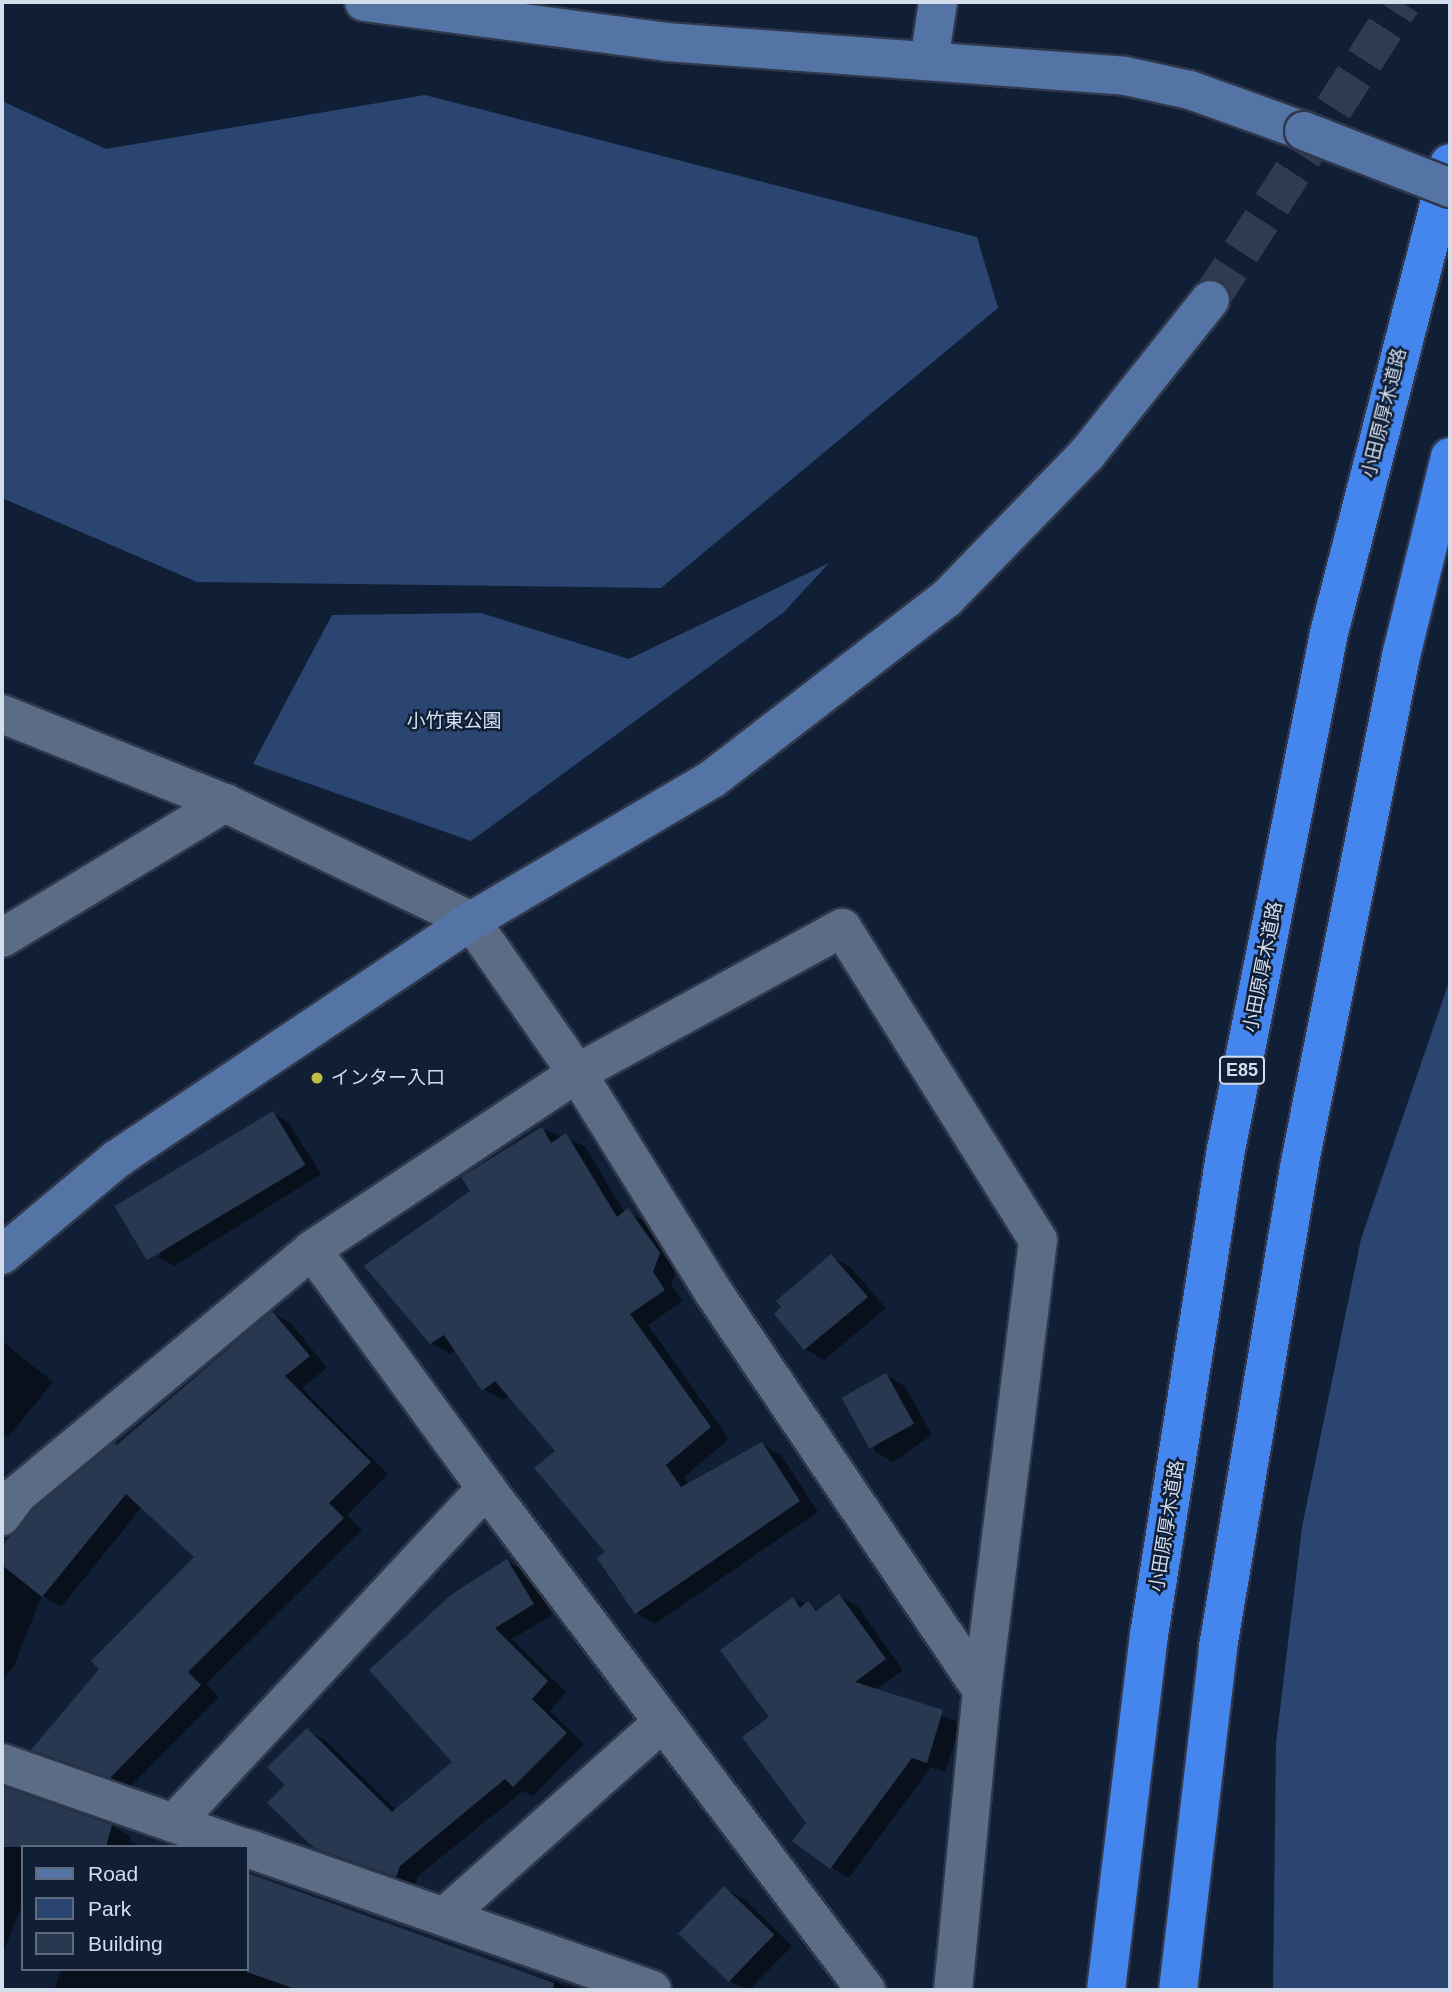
<!DOCTYPE html>
<meta charset="utf-8">
<style>
body{margin:0}
#map{position:relative;width:1452px;height:1992px;overflow:hidden;background:#101f35;font-family:Arial,"Noto Sans JP",sans-serif}
div>[style]{position:absolute}
.green>*{inset:0;background:#2a456f}
.shadow>*{inset:0;background:#0007}
.building>*{inset:0;background:#293851;transform-origin:0 0}
.secondary-tunnel>*{height:38px;margin-top:-19px;transform-origin:0;background:repeating-linear-gradient(90deg,#2d3c50 0 38px,transparent 0 57px)}
.roads{filter:drop-shadow(2px 0 #2f374a) drop-shadow(-2px 0 #2f374a) drop-shadow(0 2px #2f374a) drop-shadow(0 -2px #2f374a)}
.street>*{height:38px;margin:-19px;padding:0 19px;transform-origin:19px;border-radius:19px;background:#5b6c87}
.secondary>*{height:38px;margin:-19px;padding:0 19px;transform-origin:19px;border-radius:19px;background:#5474a6}
.highway>*{height:38px;margin:-19px;padding:0 19px;transform-origin:19px;border-radius:19px;background:#4486ed}
.bridges{filter:drop-shadow(2px 0 #2f374a) drop-shadow(-2px 0 #2f374a) drop-shadow(0 2px #2f374a) drop-shadow(0 -2px #2f374a)}
.secondary-bridge>*{height:38px;margin:-19px;padding:0 19px;transform-origin:19px;border-radius:19px;background:#5474a6}
.dots>*{width:19px;height:19px;translate:-50% -50%;box-sizing:border-box;border:4px solid #101f35;border-radius:50%}
span{translate:-50% -50%;white-space:nowrap;text-align:center;line-height:1.15;-webkit-text-stroke:5px #101f35;paint-order:stroke}
.shield-label span{padding:2px 5px;background:#101f35;border:2px solid;border-radius:5px;-webkit-text-stroke-width:0}
.shield-label{font-size:18px;color:#d3ddec;font-weight:700}
.street-label{font-size:19px;color:#d3ddec}
.park-label{font-size:19px;color:#d6e2f3}
.poi-label{font-size:19px;color:#d3ddec}
.left{translate:0 -50%;text-align:left}
.frame{position:absolute;inset:0;border:4px solid #d3ddec;pointer-events:none}
.legend{position:absolute;left:21px;top:1845px;width:228px;height:126px;box-sizing:border-box;background:#101f35;border:2px solid #5e6b7e;margin:0;padding:9px 12px;list-style:none;font-size:21px;color:#d3ddec}
.legend li{display:flex;align-items:center;gap:14px;height:35px}
.legend b{width:35px;border:2px solid #5e6b7e}
</style>
<div id="map">
<div class="green">
<div style="clip-path:polygon(425px 95px,977px 237px,998px 308px,661px 588px,197px 582px,2px 498px,2px 101px,106px 149px)"></div>
<div style="clip-path:polygon(829px 563px,784px 612px,471px 841px,253px 764px,332px 615px,481px 613px,629px 659px)"></div>
<div style="clip-path:polygon(1450px 979px,1450px 1990px,1273px 1990px,1276px 1743px,1302px 1527px,1361px 1239px)"></div>
</div>
<div class="shadow">
<div style="clip-path:polygon(273px 1113px,288px 1122px,321px 1174px,174px 1266px,158px 1257px)"></div>
<div style="clip-path:polygon(542px 1129px,585px 1146px,625px 1213px,648px 1221px,678px 1265px,671px 1284px,683px 1301px,648px 1325px,729px 1439px,684px 1477px,689px 1485px,762px 1444px,781px 1455px,818px 1512px,655px 1624px,636px 1613px,557px 1451px,509px 1395px,502px 1400px,483px 1389px,456px 1350px,450px 1354px,431px 1343px,472px 1192px)"></div>
<div style="clip-path:polygon(831px 1256px,851px 1268px,886px 1308px,824px 1360px,805px 1349px)"></div>
<div style="clip-path:polygon(273px 1313px,292px 1324px,327px 1368px,302px 1388px,388px 1474px,347px 1515px,362px 1530px,206px 1684px,219px 1697px,130px 1787px,52px 1760px,34px 1750px,196px 1556px,142px 1507px,61px 1607px,42px 1595px,14px 1666px,2px 1680px,2px 1549px)"></div>
<div style="clip-path:polygon(2px 1341px,53px 1382px,9px 1436px,2px 1434px)"></div>
<div style="clip-path:polygon(886px 1375px,905px 1386px,932px 1435px,893px 1462px,874px 1451px)"></div>
<div style="clip-path:polygon(507px 1561px,525px 1572px,552px 1615px,512px 1639px,566px 1692px,550px 1711px,584px 1744px,533px 1796px,523px 1791px,418px 1876px,415px 1886px,315px 1847px,288px 1785px,307px 1730px,325px 1740px,396px 1810px,455px 1762px)"></div>
<div style="clip-path:polygon(839px 1596px,858px 1607px,903px 1670px,875px 1690px,961px 1723px,945px 1772px,931px 1767px,849px 1878px,831px 1867px,808px 1823px,771px 1717px,793px 1599px,820px 1610px)"></div>
<div style="clip-path:polygon(2px 1788px,112px 1826px,131px 1837px,130px 1842px,147px 1847px,23px 1847px,23px 1903px,2px 1955px)"></div>
<div style="clip-path:polygon(247px 1876px,380px 1920px,399px 1932px,579px 1990px,54px 1990px,61px 1969px,247px 1969px)"></div>
<div style="clip-path:polygon(724px 1888px,744px 1899px,792px 1946px,749px 1990px,729px 1981px,680px 1933px)"></div>
</div>
<div class="building">
<div style="left:273px;top:1111px;width:63px;height:185px;rotate:59deg"></div>
<div style="clip-path:polygon(542px 1127px,551px 1143px,566px 1133px,617px 1217px,628px 1208px,660px 1253px,653px 1272px,665px 1290px,630px 1314px,711px 1427px,666px 1465px,681px 1487px,762px 1442px,800px 1501px,635px 1614px,597px 1558px,605px 1552px,534px 1468px,555px 1451px,495px 1381px,482px 1391px,444px 1335px,430px 1344px,364px 1266px,470px 1191px,461px 1177px)"></div>
<div style="clip-path:polygon(831px 1254px,868px 1297px,804px 1350px,774px 1314px,781px 1307px,776px 1301px)"></div>
<div style="clip-path:polygon(272px 1311px,310px 1356px,285px 1376px,371px 1462px,329px 1503px,344px 1518px,188px 1672px,201px 1685px,110px 1778px,31px 1750px,99px 1669px,91px 1661px,194px 1557px,126px 1494px,42px 1597px,2px 1565px,2px 1546px,33px 1510px,114px 1443px,117px 1445px)"></div>
<div style="left:886px;top:1373px;width:58px;height:51px;rotate:61deg"></div>
<div style="clip-path:polygon(507px 1559px,534px 1604px,495px 1628px,548px 1681px,532px 1699px,567px 1733px,513px 1787px,505px 1779px,400px 1866px,396px 1877px,314px 1848px,267px 1803px,285px 1785px,267px 1767px,307px 1728px,392px 1812px,452px 1762px,369px 1670px,452px 1594px)"></div>
<div style="clip-path:polygon(839px 1594px,886px 1659px,855px 1682px,943px 1710px,927px 1763px,912px 1758px,830px 1869px,792px 1841px,806px 1823px,742px 1737px,769px 1717px,720px 1650px,793px 1597px,800px 1608px,808px 1601px,816px 1611px)"></div>
<div style="clip-path:polygon(2px 1786px,112px 1825px,106px 1847px,2px 1847px)"></div>
<div style="clip-path:polygon(247px 1873px,554px 1983px,553px 1990px,298px 1990px,247px 1972px)"></div>
<div style="left:724px;top:1886px;width:70px;height:66px;rotate:44deg"></div>
</div>
<div class="secondary-tunnel">
<div style="left:1210px;top:300px;width:354px;rotate:-57.2deg"></div>
</div>
<div class="roads">
<div class="street">
<div style="left:2px;top:714px;width:240px;rotate:21.8deg"></div>
<div style="left:225px;top:803px;width:273px;rotate:25.6deg"></div>
<div style="left:471px;top:921px;width:185px;rotate:55.1deg"></div>
<div style="left:577px;top:1073px;width:319px;rotate:146.3deg"></div>
<div style="left:312px;top:1250px;width:383px;rotate:140.3deg"></div>
<div style="left:17px;top:1495px;width:26px;rotate:126deg"></div>
<div style="left:2px;top:938px;width:261px;rotate:-31.2deg"></div>
<div style="left:312px;top:1250px;width:295px;rotate:53.8deg"></div>
<div style="left:486px;top:1488px;width:630px;rotate:52.88deg"></div>
<div style="left:2px;top:1763px;width:254px;rotate:19.3deg"></div>
<div style="left:174px;top:1823px;width:458px;rotate:-47deg"></div>
<div style="left:247px;top:1848px;width:429px;rotate:19.3deg"></div>
<div style="left:444px;top:1917px;width:293px;rotate:-41.7deg"></div>
<div style="left:953px;top:1990px;width:301px;rotate:-84.5deg"></div>
<div style="left:982px;top:1690px;width:453px;rotate:-82.9deg"></div>
<div style="left:1038px;top:1240px;width:368px;rotate:-122.1deg"></div>
<div style="left:842px;top:928px;width:302px;rotate:151.3deg"></div>
<div style="left:577px;top:1073px;width:259px;rotate:58.1deg"></div>
<div style="left:714px;top:1293px;width:479px;rotate:56deg"></div>
</div>
<div class="secondary">
<div style="left:364px;top:2px;width:305px;rotate:7.5deg"></div>
<div style="left:666px;top:42px;width:460px;rotate:4.2deg"></div>
<div style="left:1125px;top:76px;width:66px;rotate:12.2deg"></div>
<div style="left:1190px;top:90px;width:121px;rotate:19.8deg"></div>
<div style="left:929px;top:61px;width:60px;rotate:-81.3deg"></div>
<div style="left:2px;top:1255px;width:150px;rotate:-39.9deg"></div>
<div style="left:117px;top:1159px;width:427px;rotate:-33.9deg"></div>
<div style="left:471px;top:921px;width:280px;rotate:-30.5deg"></div>
<div style="left:712px;top:779px;width:295px;rotate:-37.6deg"></div>
<div style="left:946px;top:599px;width:202px;rotate:-45.8deg"></div>
<div style="left:1087px;top:454px;width:197px;rotate:-51.4deg"></div>
</div>
<div class="highway">
<div style="left:1106px;top:1990px;width:358px;rotate:-83.1deg"></div>
<div style="left:1149px;top:1635px;width:491px;rotate:-81deg"></div>
<div style="left:1226px;top:1150px;width:527px;rotate:-78.73deg"></div>
<div style="left:1329px;top:633px;width:485px;rotate:-75.6deg"></div>
<div style="left:1178px;top:1990px;width:345px;rotate:-83.3deg"></div>
<div style="left:1218px;top:1647px;width:492px;rotate:-80.4deg"></div>
<div style="left:1300px;top:1162px;width:516px;rotate:-78.71deg"></div>
<div style="left:1401px;top:656px;width:205px;rotate:-76.2deg"></div>
</div>
</div>
<div class="bridges">
<div class="secondary-bridge">
<div style="left:1304px;top:131px;width:157px;rotate:21.3deg"></div>
</div>
</div>
<div class="dots">
<div style="left:317px;top:1078px;background:#bfbe42"></div>
</div>
<div class="shield-label">
<span style="left:1242px;top:1070px">E85</span>
</div>
<div class="street-label">
<span style="left:1384px;top:413px;rotate:-76deg">小田原厚木道路</span>
<span style="left:1263px;top:967px;rotate:-79deg">小田原厚木道路</span>
<span style="left:1167px;top:1526px;rotate:-81deg">小田原厚木道路</span>
</div>
<div class="park-label">
<span style="left:454px;top:721px">小竹東公園</span>
</div>
<div class="poi-label">
<span class="left" style="left:331px;top:1078px">インター入口</span>
</div>
<div class="frame"></div>
<ul class="legend">
<li><b style="height:9px;background:#5474a6"></b>Road</li>
<li><b style="height:19px;background:#2a456f"></b>Park</li>
<li><b style="height:19px;background:#293851"></b>Building</li>
</ul>
</div>
